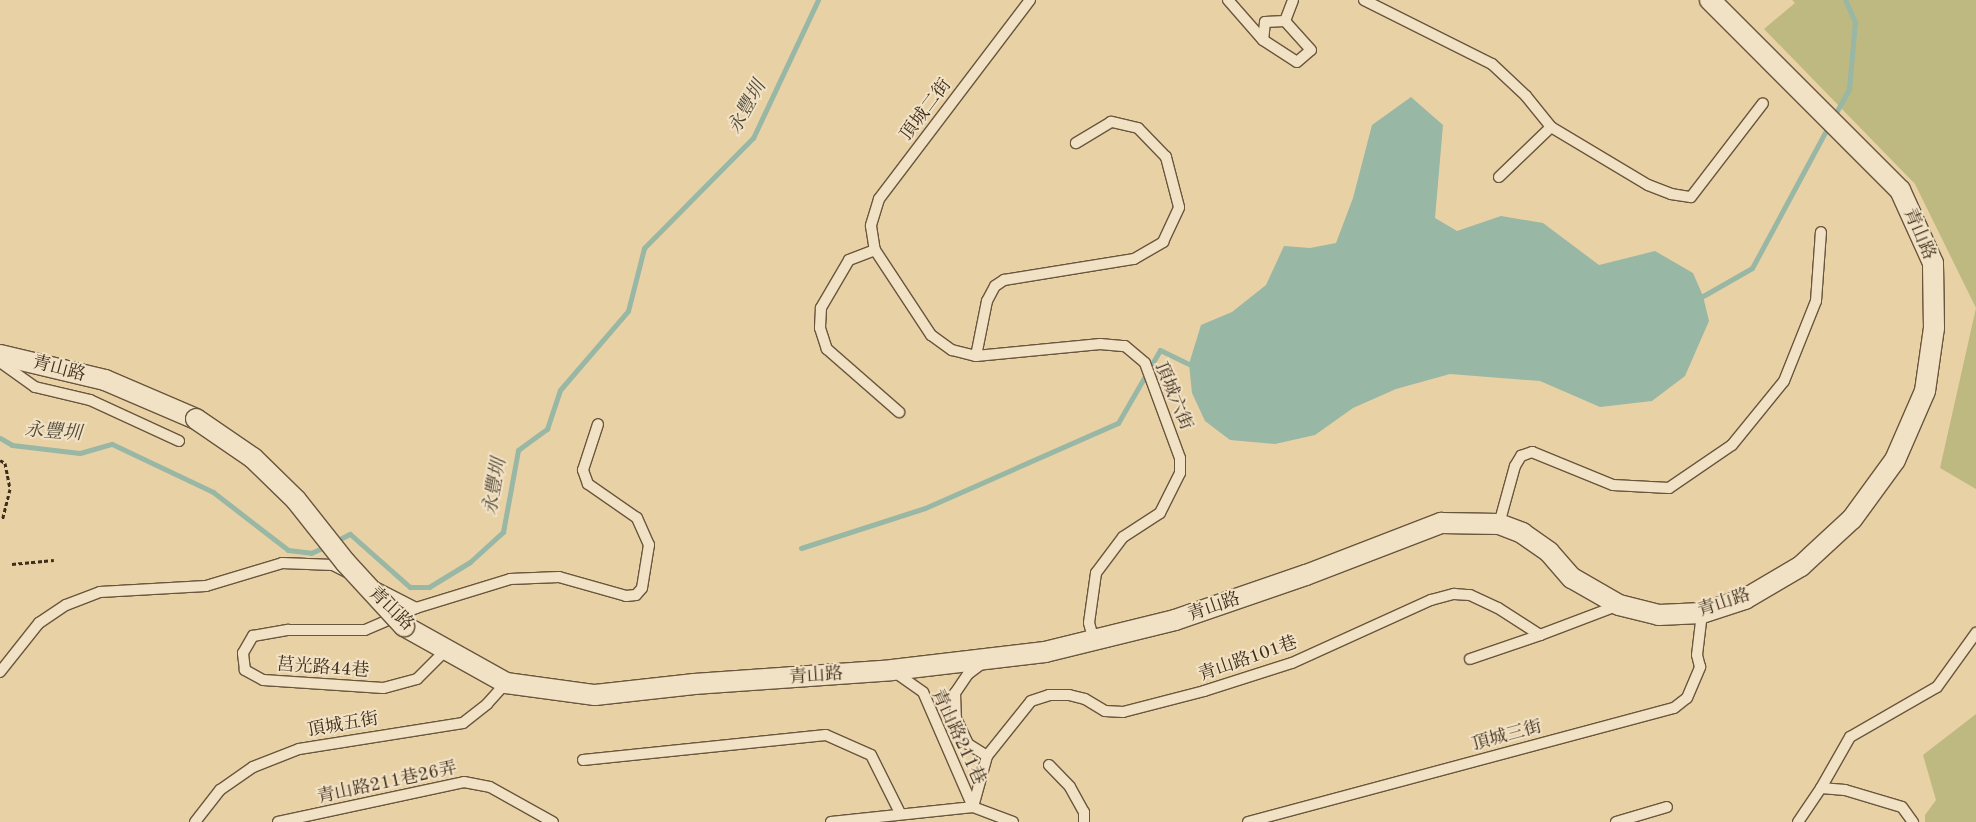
<!DOCTYPE html>
<meta charset="utf-8">
<style>
body{margin:0}
#map{position:relative;width:1976px;height:822px;overflow:hidden;background:#e9d1a6;font-family:"Old Standard TT","Noto Serif TC",serif}
div>[style]{position:absolute}
.green>*{inset:0;background:#beb981}
.water>*{inset:0;background:#98b7a4}
.stream>*{height:5px;margin:-2.5px;padding:0 2.5px;transform-origin:2.5px;border-radius:2.5px;background:#98b7a4}
.path>*{height:3px;margin-top:-1.5px;transform-origin:0;background:repeating-linear-gradient(90deg,#3e2d1a 0 4px,transparent 0 6.5px)}
.roads{filter:drop-shadow(1px 0 #69563d) drop-shadow(-1px 0 #69563d) drop-shadow(0 1px #69563d) drop-shadow(0 -1px #69563d)}
.lane>*{height:10px;margin:-5px;padding:0 5px;transform-origin:5px;border-radius:5px;background:#f1e1c5}
.street>*{height:20px;margin:-10px;padding:0 10px;transform-origin:10px;border-radius:10px;background:#f1e1c5}
.bridges{filter:drop-shadow(1px 0 #69563d) drop-shadow(-1px 0 #69563d) drop-shadow(0 1px #69563d) drop-shadow(0 -1px #69563d)}
.street-bridge>*{height:20px;margin:-10px;padding:0 10px;transform-origin:10px;border-radius:10px;background:#f1e1c5}
span{translate:-50% -50%;white-space:nowrap;text-align:center;line-height:1.15;-webkit-text-stroke:4px #f1e1c5;paint-order:stroke}
.street-label{font-size:18px;color:#3e2d1a}
.water-label{font-size:19px;color:#504936;font-style:italic}
</style>
<div id="map">
<div class="green">
<div style="clip-path:polygon(1792px 0,1976px 0,1976px 489px,1940px 468px,1976px 308px,1915px 184px,1764px 29px,1795px 3px)"></div>
<div style="clip-path:polygon(1976px 714px,1976px 822px,1925px 822px,1925px 815px,1936px 800px,1923px 755px)"></div>
</div>
<div class="water">
<div style="clip-path:polygon(1411px 97px,1443px 125px,1435px 218px,1457px 231px,1501px 216px,1543px 223px,1599px 265px,1655px 251px,1693px 273px,1703px 296px,1709px 321px,1685px 376px,1652px 401px,1600px 407px,1540px 381px,1450px 374px,1396px 389px,1353px 408px,1315px 435px,1275px 444px,1230px 440px,1205px 421px,1192px 393px,1189px 364px,1201px 325px,1232px 312px,1266px 285px,1284px 246px,1310px 248px,1336px 243px,1353px 198px,1372px 125px)"></div>
</div>
<div class="stream">
<div style="left:1833px;top:118px;width:33px;rotate:-61deg"></div>
<div style="left:1849px;top:89px;width:67px;rotate:-84.9deg"></div>
<div style="left:1855px;top:22px;width:24px;rotate:-114deg"></div>
<div style="left:1703px;top:296px;width:56px;rotate:-29.7deg"></div>
<div style="left:1752px;top:268px;width:162px;rotate:-61.7deg"></div>
<div style="left:0;top:438px;width:14px;rotate:30deg"></div>
<div style="left:12px;top:445px;width:68px;rotate:6.7deg"></div>
<div style="left:80px;top:453px;width:33px;rotate:-16deg"></div>
<div style="left:112px;top:444px;width:112px;rotate:25.4deg"></div>
<div style="left:213px;top:492px;width:95px;rotate:37.7deg"></div>
<div style="left:288px;top:550px;width:23px;rotate:7deg"></div>
<div style="left:311px;top:553px;width:17px;rotate:-24deg"></div>
<div style="left:334px;top:542px;width:18px;rotate:-27deg"></div>
<div style="left:350px;top:534px;width:80px;rotate:41.5deg"></div>
<div style="left:410px;top:587px;width:19px"></div>
<div style="left:429px;top:587px;width:48px;rotate:-31.4deg"></div>
<div style="left:470px;top:562px;width:45px;rotate:-42.3deg"></div>
<div style="left:503px;top:532px;width:83px;rotate:-79.6deg"></div>
<div style="left:518px;top:450px;width:36px;rotate:-36deg"></div>
<div style="left:547px;top:429px;width:41px;rotate:-71.6deg"></div>
<div style="left:560px;top:390px;width:104px;rotate:-49.3deg"></div>
<div style="left:628px;top:311px;width:65px;rotate:-75.7deg"></div>
<div style="left:644px;top:248px;width:155px;rotate:-45.3deg"></div>
<div style="left:753px;top:138px;width:153px;rotate:-64.8deg"></div>
<div style="left:801px;top:548px;width:130px;rotate:-17.9deg"></div>
<div style="left:925px;top:508px;width:211px;rotate:-23.8deg"></div>
<div style="left:1118px;top:423px;width:84px;rotate:-60.1deg"></div>
<div style="left:1160px;top:350px;width:32px;rotate:26deg"></div>
</div>
<div class="path">
<div style="left:0;top:460px;width:6px;rotate:31deg"></div>
<div style="left:5px;top:463px;width:26px;rotate:79deg"></div>
<div style="left:10px;top:489px;width:32px;rotate:104deg"></div>
<div style="left:12px;top:564px;width:42px;rotate:-5.4deg"></div>
</div>
<div class="roads">
<div class="lane">
<div style="left:1030px;top:0;width:250px;rotate:127.2deg"></div>
<div style="left:879px;top:199px;width:28px;rotate:107deg"></div>
<div style="left:871px;top:226px;width:24px;rotate:81deg"></div>
<div style="left:875px;top:250px;width:102px;rotate:56.6deg"></div>
<div style="left:931px;top:335px;width:26px;rotate:36deg"></div>
<div style="left:952px;top:350px;width:25px;rotate:14deg"></div>
<div style="left:976px;top:356px;width:125px;rotate:-5.5deg"></div>
<div style="left:1100px;top:344px;width:25px;rotate:5deg"></div>
<div style="left:1125px;top:346px;width:26px;rotate:40deg"></div>
<div style="left:1145px;top:363px;width:101px;rotate:69.8deg"></div>
<div style="left:1180px;top:458px;width:15px;rotate:90deg"></div>
<div style="left:1180px;top:473px;width:45px;rotate:116.6deg"></div>
<div style="left:1160px;top:513px;width:44px;rotate:147deg"></div>
<div style="left:1123px;top:537px;width:45px;rotate:126.9deg"></div>
<div style="left:1096px;top:573px;width:50px;rotate:98deg"></div>
<div style="left:1089px;top:623px;width:19px;rotate:74deg"></div>
<div style="left:1228px;top:0;width:53px;rotate:48.8deg"></div>
<div style="left:1263px;top:40px;width:40px;rotate:32.9deg"></div>
<div style="left:1297px;top:62px;width:18px;rotate:-41deg"></div>
<div style="left:1311px;top:50px;width:39px;rotate:-132deg"></div>
<div style="left:1285px;top:21px;width:20px;rotate:177deg"></div>
<div style="left:1265px;top:22px;width:18px;rotate:96deg"></div>
<div style="left:1364px;top:0;width:143px;rotate:26.6deg"></div>
<div style="left:1492px;top:64px;width:47px;rotate:43.3deg"></div>
<div style="left:1526px;top:96px;width:40px;rotate:51deg"></div>
<div style="left:1551px;top:127px;width:113px;rotate:30.9deg"></div>
<div style="left:1648px;top:185px;width:25px;rotate:21deg"></div>
<div style="left:1671px;top:194px;width:20px;rotate:9deg"></div>
<div style="left:1691px;top:197px;width:118px;rotate:-52.5deg"></div>
<div style="left:1285px;top:21px;width:22px;rotate:-69deg"></div>
<div style="left:1499px;top:177px;width:72px;rotate:-43.9deg"></div>
<div style="left:875px;top:250px;width:28px;rotate:159deg"></div>
<div style="left:849px;top:260px;width:56px;rotate:120.3deg"></div>
<div style="left:821px;top:308px;width:20px;rotate:93deg"></div>
<div style="left:820px;top:328px;width:22px;rotate:72deg"></div>
<div style="left:827px;top:349px;width:96px;rotate:41.2deg"></div>
<div style="left:976px;top:356px;width:56px;rotate:-78.7deg"></div>
<div style="left:987px;top:301px;width:17px;rotate:-62deg"></div>
<div style="left:995px;top:286px;width:11px;rotate:-34deg"></div>
<div style="left:1004px;top:280px;width:132px;rotate:-9.2deg"></div>
<div style="left:1134px;top:259px;width:34px;rotate:-30deg"></div>
<div style="left:1163px;top:242px;width:38px;rotate:-65deg"></div>
<div style="left:1179px;top:207px;width:52px;rotate:-104.6deg"></div>
<div style="left:1166px;top:157px;width:40px;rotate:-134deg"></div>
<div style="left:1138px;top:128px;width:28px;rotate:-167deg"></div>
<div style="left:1111px;top:122px;width:41px;rotate:149deg"></div>
<div style="left:0;top:362px;width:43px;rotate:35.5deg"></div>
<div style="left:35px;top:387px;width:57px;rotate:13.3deg"></div>
<div style="left:90px;top:400px;width:98px;rotate:24.7deg"></div>
<div style="left:1499px;top:524px;width:60px;rotate:-74.6deg"></div>
<div style="left:1515px;top:466px;width:12px;rotate:-59deg"></div>
<div style="left:1521px;top:456px;width:12px;rotate:-20deg"></div>
<div style="left:1532px;top:452px;width:87px;rotate:22.2deg"></div>
<div style="left:1613px;top:485px;width:56px;rotate:3.1deg"></div>
<div style="left:1669px;top:488px;width:76px;rotate:-34.3deg"></div>
<div style="left:1732px;top:445px;width:82px;rotate:-50.9deg"></div>
<div style="left:1784px;top:381px;width:86px;rotate:-68.2deg"></div>
<div style="left:1816px;top:301px;width:69px;rotate:-85.9deg"></div>
<div style="left:375px;top:587px;width:46px;rotate:27.1deg"></div>
<div style="left:446px;top:650px;width:41px;rotate:135deg"></div>
<div style="left:417px;top:679px;width:35px;rotate:165deg"></div>
<div style="left:383px;top:688px;width:120px;rotate:-176.2deg"></div>
<div style="left:263px;top:680px;width:21px;rotate:-151deg"></div>
<div style="left:245px;top:670px;width:17px;rotate:-97deg"></div>
<div style="left:243px;top:653px;width:20px;rotate:-60deg"></div>
<div style="left:253px;top:636px;width:36px;rotate:-10deg"></div>
<div style="left:288px;top:630px;width:77px"></div>
<div style="left:365px;top:630px;width:56px;rotate:-23.3deg"></div>
<div style="left:416px;top:608px;width:98px;rotate:-17.1deg"></div>
<div style="left:510px;top:579px;width:49px;rotate:-2.3deg"></div>
<div style="left:559px;top:577px;width:70px;rotate:15.8deg"></div>
<div style="left:626px;top:596px;width:10px;rotate:-6deg"></div>
<div style="left:636px;top:595px;width:9px;rotate:-49deg"></div>
<div style="left:642px;top:588px;width:44px;rotate:-80.8deg"></div>
<div style="left:649px;top:545px;width:30px;rotate:-114deg"></div>
<div style="left:637px;top:518px;width:60px;rotate:-145.2deg"></div>
<div style="left:588px;top:484px;width:15px;rotate:-110deg"></div>
<div style="left:583px;top:470px;width:48px;rotate:-71.9deg"></div>
<div style="left:1470px;top:659px;width:74px;rotate:-18.9deg"></div>
<div style="left:984px;top:662px;width:20px;rotate:143deg"></div>
<div style="left:968px;top:674px;width:23px;rotate:124deg"></div>
<div style="left:955px;top:693px;width:25px;rotate:88deg"></div>
<div style="left:956px;top:718px;width:29px;rotate:65deg"></div>
<div style="left:968px;top:744px;width:22px;rotate:32deg"></div>
<div style="left:0;top:672px;width:63px;rotate:-51.5deg"></div>
<div style="left:39px;top:623px;width:32px;rotate:-34deg"></div>
<div style="left:66px;top:605px;width:36px;rotate:-21deg"></div>
<div style="left:100px;top:592px;width:106px;rotate:-3.2deg"></div>
<div style="left:206px;top:586px;width:79px;rotate:-16.8deg"></div>
<div style="left:282px;top:563px;width:51px;rotate:2.2deg"></div>
<div style="left:333px;top:565px;width:16px;rotate:27deg"></div>
<div style="left:583px;top:760px;width:244px;rotate:-5.9deg"></div>
<div style="left:826px;top:735px;width:49px;rotate:24deg"></div>
<div style="left:871px;top:755px;width:65px;rotate:63.4deg"></div>
<div style="left:1049px;top:765px;width:30px;rotate:46deg"></div>
<div style="left:1070px;top:787px;width:29px;rotate:61deg"></div>
<div style="left:1084px;top:812px;width:10px;rotate:90deg"></div>
<div style="left:1821px;top:788px;width:24px;rotate:5deg"></div>
<div style="left:1845px;top:790px;width:59px;rotate:16.6deg"></div>
<div style="left:1902px;top:807px;width:19px;rotate:54deg"></div>
<div style="left:195px;top:822px;width:41px;rotate:-52deg"></div>
<div style="left:220px;top:790px;width:40px;rotate:-34.9deg"></div>
<div style="left:253px;top:767px;width:49px;rotate:-21.4deg"></div>
<div style="left:299px;top:749px;width:166px;rotate:-9deg"></div>
<div style="left:463px;top:723px;width:31px;rotate:-38deg"></div>
<div style="left:487px;top:704px;width:28px;rotate:-48deg"></div>
<div style="left:278px;top:822px;width:190px;rotate:-12.1deg"></div>
<div style="left:464px;top:782px;width:26px;rotate:11deg"></div>
<div style="left:490px;top:787px;width:72px;rotate:29.1deg"></div>
<div style="left:831px;top:822px;width:143px;rotate:-6deg"></div>
<div style="left:973px;top:807px;width:125px;rotate:-113.5deg"></div>
<div style="left:923px;top:692px;width:37px;rotate:-145deg"></div>
<div style="left:1013px;top:822px;width:43px;rotate:-159.4deg"></div>
<div style="left:973px;top:807px;width:53px;rotate:-74.6deg"></div>
<div style="left:987px;top:756px;width:70px;rotate:-51.3deg"></div>
<div style="left:1031px;top:701px;width:19px;rotate:-18deg"></div>
<div style="left:1049px;top:695px;width:20px"></div>
<div style="left:1069px;top:695px;width:16px;rotate:14deg"></div>
<div style="left:1085px;top:699px;width:23px;rotate:31deg"></div>
<div style="left:1105px;top:711px;width:18px;rotate:3deg"></div>
<div style="left:1123px;top:712px;width:84px;rotate:-14.5deg"></div>
<div style="left:1204px;top:691px;width:92px;rotate:-17.7deg"></div>
<div style="left:1292px;top:663px;width:153px;rotate:-24.4deg"></div>
<div style="left:1431px;top:600px;width:24px;rotate:-15deg"></div>
<div style="left:1454px;top:594px;width:16px;rotate:4deg"></div>
<div style="left:1470px;top:595px;width:31px;rotate:25deg"></div>
<div style="left:1498px;top:608px;width:50px;rotate:32.7deg"></div>
<div style="left:1540px;top:635px;width:85px;rotate:-20.8deg"></div>
<div style="left:1248px;top:822px;width:441px;rotate:-15deg"></div>
<div style="left:1674px;top:708px;width:16px;rotate:-38deg"></div>
<div style="left:1687px;top:698px;width:34px;rotate:-67deg"></div>
<div style="left:1700px;top:667px;width:12px;rotate:-104deg"></div>
<div style="left:1697px;top:655px;width:42px;rotate:-83.2deg"></div>
<div style="left:1616px;top:822px;width:53px;rotate:-16.4deg"></div>
<div style="left:1798px;top:822px;width:41px;rotate:-55.9deg"></div>
<div style="left:1821px;top:788px;width:59px;rotate:-60.4deg"></div>
<div style="left:1850px;top:737px;width:100px;rotate:-29.9deg"></div>
<div style="left:1937px;top:687px;width:67px;rotate:-54.2deg"></div>
</div>
<div class="street">
<div style="left:0;top:355px;width:108px;rotate:13.4deg"></div>
<div style="left:105px;top:380px;width:99px;rotate:23.2deg"></div>
<div style="left:404px;top:626px;width:117px;rotate:29.2deg"></div>
<div style="left:506px;top:683px;width:90px;rotate:7.7deg"></div>
<div style="left:595px;top:695px;width:100px;rotate:-6.3deg"></div>
<div style="left:694px;top:684px;width:198px;rotate:-4deg"></div>
<div style="left:892px;top:670px;width:154px;rotate:-6.7deg"></div>
<div style="left:1045px;top:652px;width:134px;rotate:-13.8deg"></div>
<div style="left:1175px;top:620px;width:139px;rotate:-19deg"></div>
<div style="left:1306px;top:575px;width:145px;rotate:-21.1deg"></div>
<div style="left:1441px;top:523px;width:58px;rotate:1deg"></div>
<div style="left:1499px;top:524px;width:25px;rotate:21deg"></div>
<div style="left:1522px;top:533px;width:33px;rotate:35deg"></div>
<div style="left:1549px;top:552px;width:35px;rotate:49deg"></div>
<div style="left:1572px;top:578px;width:54px;rotate:29.9deg"></div>
<div style="left:1619px;top:605px;width:41px;rotate:14deg"></div>
<div style="left:1659px;top:615px;width:43px;rotate:-2.7deg"></div>
<div style="left:1702px;top:613px;width:45px;rotate:-18deg"></div>
<div style="left:1745px;top:599px;width:65px;rotate:-30.5deg"></div>
<div style="left:1801px;top:566px;width:69px;rotate:-42.7deg"></div>
<div style="left:1852px;top:519px;width:73px;rotate:-53.9deg"></div>
<div style="left:1895px;top:460px;width:75px;rotate:-66.5deg"></div>
<div style="left:1925px;top:391px;width:64px;rotate:-81.9deg"></div>
<div style="left:1934px;top:328px;width:65px;rotate:-90.9deg"></div>
<div style="left:1933px;top:263px;width:80px;rotate:-114.3deg"></div>
<div style="left:1900px;top:190px;width:269px;rotate:-135deg"></div>
</div>
</div>
<div class="bridges">
<div class="street-bridge">
<div style="left:196px;top:419px;width:69px;rotate:34.4deg"></div>
<div style="left:253px;top:458px;width:60px;rotate:44.3deg"></div>
<div style="left:296px;top:500px;width:80px;rotate:51.6deg"></div>
<div style="left:346px;top:563px;width:86px;rotate:47.4deg"></div>
</div>
</div>
<div class="street-label">
<span style="left:926px;top:110px;rotate:-53deg">頂城二街</span>
<span style="left:1919px;top:234px;rotate:67deg">青山路</span>
<span style="left:59px;top:369px;rotate:15deg">青山路</span>
<span style="left:1173px;top:396px;rotate:68deg">頂城六街</span>
<span style="left:1724px;top:603px;rotate:-18deg">青山路</span>
<span style="left:1214px;top:607px;rotate:-19deg">青山路</span>
<span style="left:391px;top:609px;rotate:44deg">青山路</span>
<span style="left:1248px;top:659px;rotate:-19deg">青山路101巷</span>
<span style="left:323px;top:668px;rotate:4deg">莒光路44巷</span>
<span style="left:816px;top:676px;rotate:-4deg">青山路</span>
<span style="left:343px;top:725px;rotate:-10deg">頂城五街</span>
<span style="left:1507px;top:736px;rotate:-15deg">頂城三街</span>
<span style="left:958px;top:737px;rotate:65deg">青山路211巷</span>
<span style="left:387px;top:783px;rotate:-12deg">青山路211巷26弄</span>
</div>
<div class="water-label">
<span style="left:748px;top:108px;rotate:-61deg">永豐圳</span>
<span style="left:53px;top:433px;rotate:4deg">永豐圳</span>
<span style="left:496px;top:487px;rotate:-80deg">永豐圳</span>
</div>
</div>
